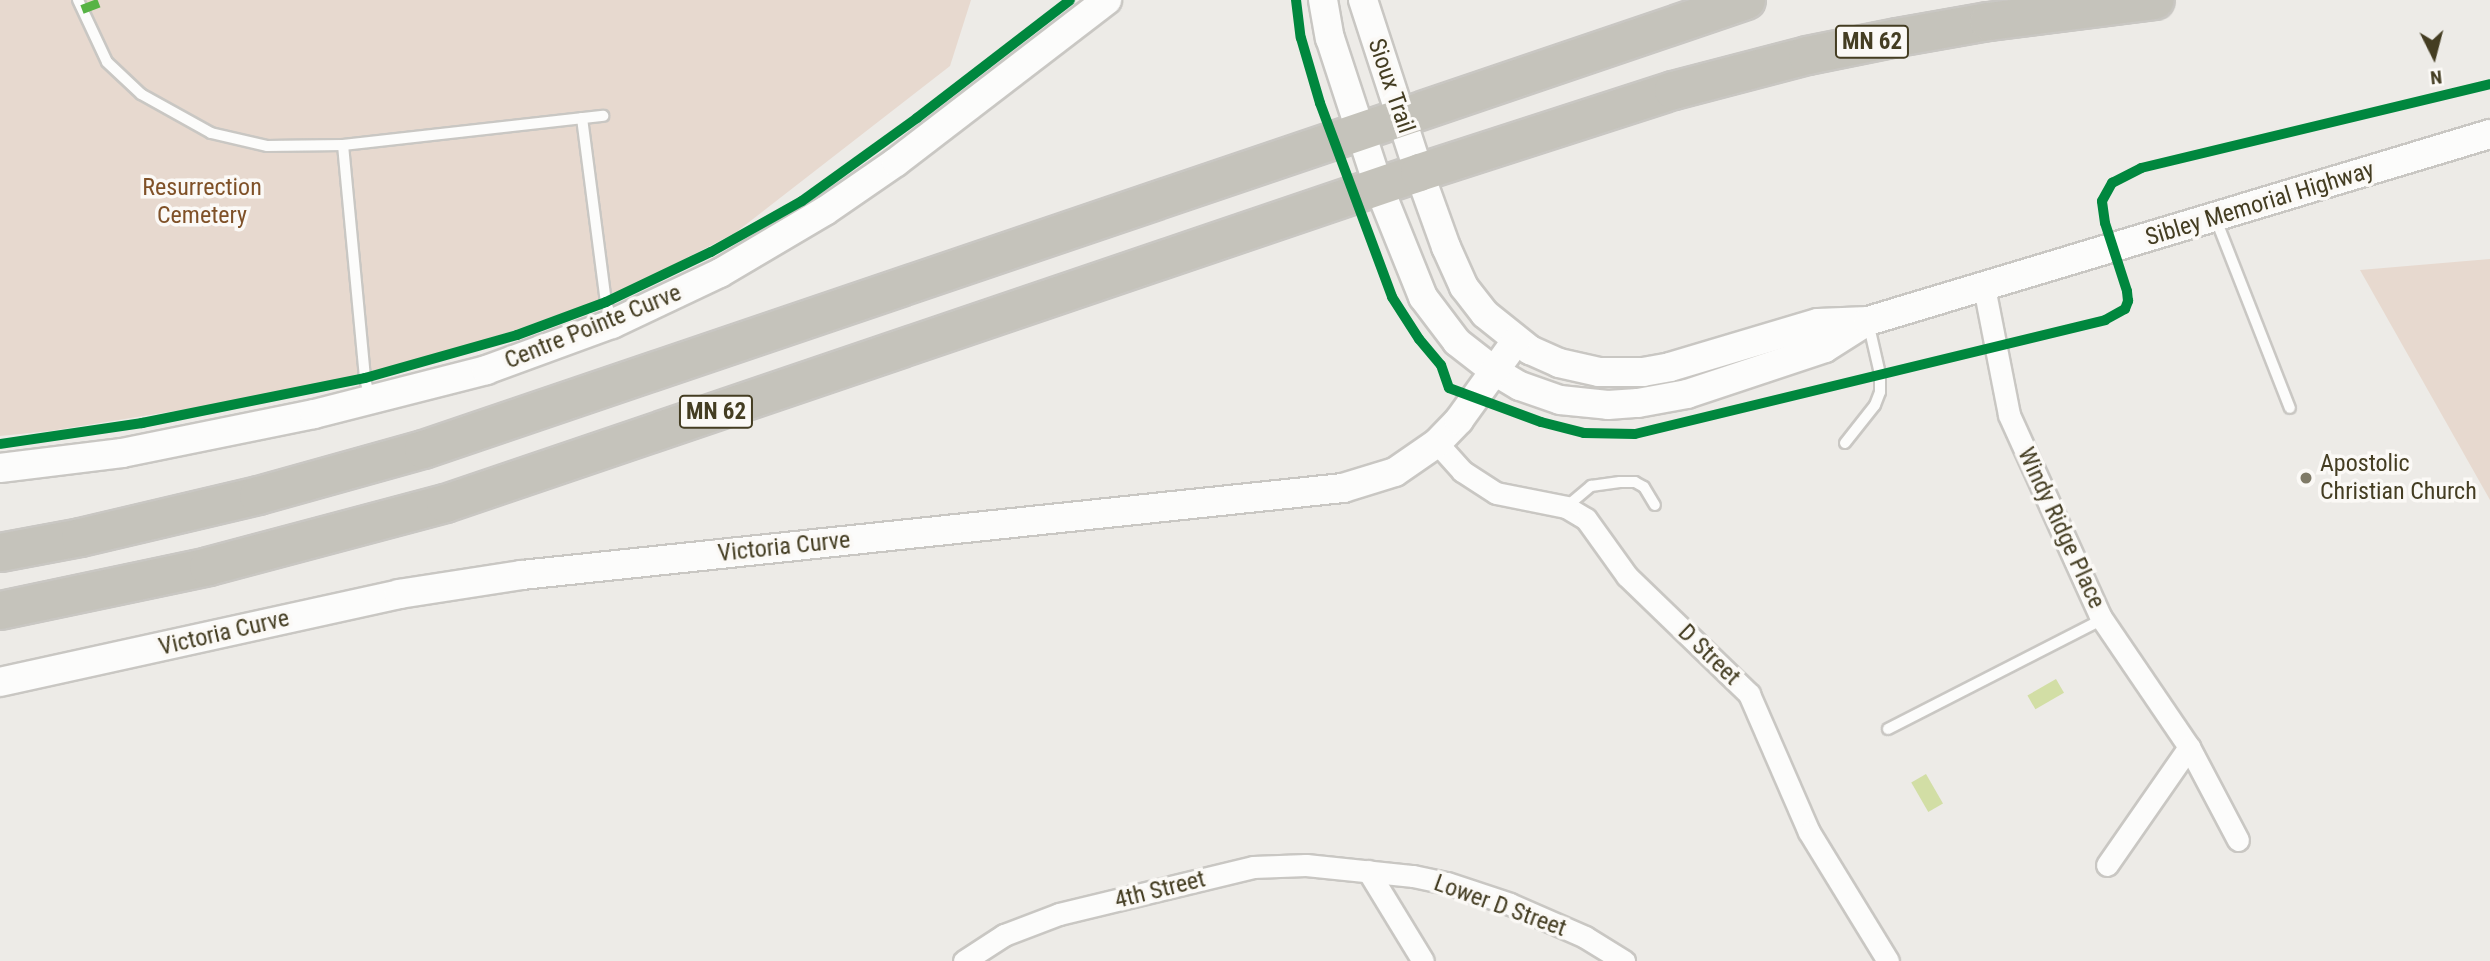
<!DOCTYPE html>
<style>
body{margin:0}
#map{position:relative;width:2490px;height:961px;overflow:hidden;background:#edebe7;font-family:"Roboto Condensed",sans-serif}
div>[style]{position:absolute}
.green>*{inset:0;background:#e7d9cf}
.water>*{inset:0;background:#d2dea5;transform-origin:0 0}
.roads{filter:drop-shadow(2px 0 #c9c7c3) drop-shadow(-2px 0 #c9c7c3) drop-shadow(0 2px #c9c7c3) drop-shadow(0 -2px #c9c7c3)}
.lane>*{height:10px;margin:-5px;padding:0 5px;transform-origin:5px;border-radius:5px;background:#fcfcfb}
.street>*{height:21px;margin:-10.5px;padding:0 10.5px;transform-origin:10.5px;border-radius:10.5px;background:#fcfcfb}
.secondary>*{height:28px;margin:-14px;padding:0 14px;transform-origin:14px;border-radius:14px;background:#fcfcfb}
.highway>*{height:37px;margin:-18.5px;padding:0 18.5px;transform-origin:18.5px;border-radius:18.5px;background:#c5c3bb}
.quiet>*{height:9px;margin-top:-4.5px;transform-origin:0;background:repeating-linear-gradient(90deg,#57b345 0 18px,transparent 0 27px)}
.cycleway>*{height:10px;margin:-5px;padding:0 5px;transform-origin:5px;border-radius:5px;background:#00873e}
.dots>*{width:19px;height:19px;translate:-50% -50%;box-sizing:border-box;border:4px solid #fbf9f6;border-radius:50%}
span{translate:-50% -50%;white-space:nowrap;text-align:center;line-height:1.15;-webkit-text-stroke:7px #fbf9f6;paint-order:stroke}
.shield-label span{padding:2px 5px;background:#fbf9f6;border:2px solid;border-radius:5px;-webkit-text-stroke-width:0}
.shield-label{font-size:23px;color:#443d22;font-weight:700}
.street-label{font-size:24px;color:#443d22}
.park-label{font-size:24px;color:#7f5128}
.poi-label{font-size:24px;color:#443d22}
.left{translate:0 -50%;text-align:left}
.north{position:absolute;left:2399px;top:21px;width:70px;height:70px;-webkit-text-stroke:5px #fbf9f6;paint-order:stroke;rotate:174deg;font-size:19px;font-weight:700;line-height:28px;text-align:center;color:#443d22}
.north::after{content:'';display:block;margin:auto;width:24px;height:32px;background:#443d22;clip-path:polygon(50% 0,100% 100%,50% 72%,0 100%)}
</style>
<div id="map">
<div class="green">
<div style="clip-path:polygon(0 0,971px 0,950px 66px,735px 233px,621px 292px,513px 331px,380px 371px,256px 398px,50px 431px,0 436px)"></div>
<div style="clip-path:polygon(2490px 259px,2490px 500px,2360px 270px)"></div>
</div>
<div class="water">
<div style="left:2056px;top:679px;width:16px;height:33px;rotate:60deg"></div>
<div style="left:1926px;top:774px;width:34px;height:17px;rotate:60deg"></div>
</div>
<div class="roads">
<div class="lane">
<div style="left:78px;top:0;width:68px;rotate:64.9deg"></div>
<div style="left:107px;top:62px;width:47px;rotate:43.3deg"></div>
<div style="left:141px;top:94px;width:80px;rotate:29.1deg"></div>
<div style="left:211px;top:133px;width:57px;rotate:13.1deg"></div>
<div style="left:267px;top:146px;width:76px;rotate:-0.8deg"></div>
<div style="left:343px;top:145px;width:262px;rotate:-6.4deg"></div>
<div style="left:582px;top:118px;width:186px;rotate:82.6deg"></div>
<div style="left:606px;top:302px;width:20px;rotate:72deg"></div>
<div style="left:343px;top:145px;width:234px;rotate:84.6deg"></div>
<div style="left:365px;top:378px;width:23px;rotate:77deg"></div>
<div style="left:2215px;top:217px;width:205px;rotate:68.6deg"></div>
<div style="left:1845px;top:443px;width:48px;rotate:-51.7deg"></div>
<div style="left:1875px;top:405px;width:14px;rotate:-69deg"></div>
<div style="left:1880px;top:392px;width:18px;rotate:-90deg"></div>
<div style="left:1880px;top:374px;width:53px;rotate:-103deg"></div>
<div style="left:1566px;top:507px;width:33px;rotate:-40deg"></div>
<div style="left:1591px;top:486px;width:29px;rotate:-8deg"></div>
<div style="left:1620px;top:482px;width:15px"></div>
<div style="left:1635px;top:482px;width:10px;rotate:29deg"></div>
<div style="left:1644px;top:487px;width:21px;rotate:59deg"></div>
<div style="left:1888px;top:729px;width:242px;rotate:-27.1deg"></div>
</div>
<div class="street">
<div style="left:1984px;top:287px;width:130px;rotate:78.9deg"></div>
<div style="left:2009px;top:415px;width:221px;rotate:65.6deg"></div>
<div style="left:2100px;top:616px;width:158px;rotate:55.8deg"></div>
<div style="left:2189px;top:747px;width:105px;rotate:62.2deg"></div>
<div style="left:1437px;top:443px;width:38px;rotate:48deg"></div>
<div style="left:1462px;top:471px;width:40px;rotate:32.9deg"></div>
<div style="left:1496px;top:493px;width:71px;rotate:11.3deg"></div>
<div style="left:1566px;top:507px;width:23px;rotate:31deg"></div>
<div style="left:1586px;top:519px;width:70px;rotate:54.3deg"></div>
<div style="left:1627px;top:576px;width:170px;rotate:44deg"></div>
<div style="left:1749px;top:694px;width:150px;rotate:66.5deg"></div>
<div style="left:1809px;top:832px;width:151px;rotate:58.5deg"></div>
<div style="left:2107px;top:865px;width:144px;rotate:-55.2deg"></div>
<div style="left:1368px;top:871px;width:105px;rotate:58.6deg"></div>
<div style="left:964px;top:961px;width:48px;rotate:-33deg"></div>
<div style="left:1004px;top:935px;width:59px;rotate:-20.9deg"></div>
<div style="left:1059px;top:914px;width:200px;rotate:-13.6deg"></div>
<div style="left:1253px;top:867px;width:53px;rotate:-2.2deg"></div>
<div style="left:1306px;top:865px;width:108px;rotate:5.9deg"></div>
<div style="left:1413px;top:876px;width:35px;rotate:12deg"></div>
<div style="left:1447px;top:883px;width:66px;rotate:18.4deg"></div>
<div style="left:1510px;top:904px;width:82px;rotate:23.7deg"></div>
<div style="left:1585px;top:937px;width:46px;rotate:31.6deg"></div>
</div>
<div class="secondary">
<div style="left:1323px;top:0;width:39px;rotate:80deg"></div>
<div style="left:1330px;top:38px;width:155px;rotate:71.9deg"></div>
<div style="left:1378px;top:185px;width:121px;rotate:68.1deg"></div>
<div style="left:1423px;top:297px;width:56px;rotate:52.9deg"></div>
<div style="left:1457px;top:342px;width:46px;rotate:37.9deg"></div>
<div style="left:1493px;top:370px;width:31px;rotate:31deg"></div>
<div style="left:1520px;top:386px;width:42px;rotate:19.3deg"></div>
<div style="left:1560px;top:400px;width:48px;rotate:5.9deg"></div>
<div style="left:1608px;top:405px;width:30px;rotate:-4deg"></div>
<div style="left:1638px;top:403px;width:50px;rotate:-10.4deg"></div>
<div style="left:1687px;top:394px;width:145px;rotate:-18.4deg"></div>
<div style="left:1825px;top:348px;width:49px;rotate:-32.4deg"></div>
<div style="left:1363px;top:0;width:181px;rotate:72deg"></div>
<div style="left:1419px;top:172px;width:80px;rotate:70.2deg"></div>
<div style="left:1446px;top:247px;width:44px;rotate:65.8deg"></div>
<div style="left:1464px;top:287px;width:34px;rotate:52deg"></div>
<div style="left:1485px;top:314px;width:58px;rotate:38.7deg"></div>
<div style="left:1530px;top:350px;width:32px;rotate:24deg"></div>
<div style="left:1559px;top:363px;width:41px;rotate:12.7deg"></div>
<div style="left:1599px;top:372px;width:44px"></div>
<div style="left:1643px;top:372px;width:27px;rotate:-10deg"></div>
<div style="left:1670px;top:367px;width:154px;rotate:-16.6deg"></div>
<div style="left:1818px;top:323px;width:50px;rotate:-2.3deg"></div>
<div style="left:1868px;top:321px;width:650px;rotate:-16.73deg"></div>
<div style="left:0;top:468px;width:123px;rotate:-7deg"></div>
<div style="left:122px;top:453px;width:196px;rotate:-11.5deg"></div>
<div style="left:314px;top:414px;width:178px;rotate:-14.3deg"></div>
<div style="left:486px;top:370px;width:134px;rotate:-20.1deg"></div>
<div style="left:612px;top:324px;width:119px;rotate:-25.3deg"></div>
<div style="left:720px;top:273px;width:122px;rotate:-30.6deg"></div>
<div style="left:825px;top:211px;width:86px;rotate:-34.6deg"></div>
<div style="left:896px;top:162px;width:266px;rotate:-37.5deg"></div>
<div style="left:0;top:682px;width:409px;rotate:-12.4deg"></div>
<div style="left:399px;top:594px;width:124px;rotate:-8.8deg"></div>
<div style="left:522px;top:575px;width:826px;rotate:-6.05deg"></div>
<div style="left:1343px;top:488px;width:54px;rotate:-17.1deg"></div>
<div style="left:1395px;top:472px;width:51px;rotate:-34.6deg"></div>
<div style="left:1437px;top:443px;width:32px;rotate:-46deg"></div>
<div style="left:1459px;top:420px;width:97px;rotate:-54.2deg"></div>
</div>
<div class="highway">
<div style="left:0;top:552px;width:81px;rotate:-10.6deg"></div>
<div style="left:80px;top:537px;width:183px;rotate:-13.3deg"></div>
<div style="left:258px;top:495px;width:171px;rotate:-15.6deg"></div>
<div style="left:423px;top:449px;width:1397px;rotate:-18.75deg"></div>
<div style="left:0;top:610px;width:213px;rotate:-11.9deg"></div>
<div style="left:208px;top:566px;width:245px;rotate:-14.9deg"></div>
<div style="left:445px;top:503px;width:1029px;rotate:-18.77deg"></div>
<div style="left:1419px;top:172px;width:267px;rotate:-17.9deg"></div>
<div style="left:1673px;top:90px;width:138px;rotate:-14.6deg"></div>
<div style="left:1807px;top:55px;width:92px;rotate:-11.3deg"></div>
<div style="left:1897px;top:37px;width:92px;rotate:-10deg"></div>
<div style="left:1988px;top:21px;width:168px;rotate:-7.2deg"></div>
</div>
</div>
<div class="quiet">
<div style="left:82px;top:9px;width:26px;rotate:-21deg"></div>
</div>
<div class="cycleway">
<div style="left:1296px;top:0;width:38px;rotate:83deg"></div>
<div style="left:1301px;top:38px;width:68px;rotate:73.7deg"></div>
<div style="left:1320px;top:103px;width:207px;rotate:69.6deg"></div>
<div style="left:1392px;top:297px;width:50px;rotate:57.3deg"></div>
<div style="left:1419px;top:339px;width:34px;rotate:50deg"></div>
<div style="left:1441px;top:365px;width:24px;rotate:71deg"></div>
<div style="left:1449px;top:388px;width:98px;rotate:20.3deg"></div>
<div style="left:1541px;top:422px;width:44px;rotate:14.3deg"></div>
<div style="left:1584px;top:433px;width:51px;rotate:1.1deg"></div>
<div style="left:1635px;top:434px;width:484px;rotate:-13.6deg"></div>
<div style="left:2105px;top:320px;width:23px;rotate:-29deg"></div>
<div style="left:2125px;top:309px;width:9px;rotate:-69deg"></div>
<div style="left:2128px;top:301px;width:10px;rotate:-96deg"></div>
<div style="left:2127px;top:291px;width:71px;rotate:-107.9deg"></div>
<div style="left:2105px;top:223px;width:22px;rotate:-98deg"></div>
<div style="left:2102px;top:201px;width:21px;rotate:-61deg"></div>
<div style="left:2112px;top:183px;width:33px;rotate:-27deg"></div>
<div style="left:2141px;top:168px;width:359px;rotate:-13.5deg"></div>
<div style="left:0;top:444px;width:144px;rotate:-8.4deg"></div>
<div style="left:142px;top:423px;width:227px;rotate:-11.4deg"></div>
<div style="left:365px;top:378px;width:158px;rotate:-15.8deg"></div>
<div style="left:517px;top:335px;width:95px;rotate:-20.3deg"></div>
<div style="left:606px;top:302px;width:116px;rotate:-25.5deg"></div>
<div style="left:711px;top:252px;width:104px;rotate:-29.3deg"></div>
<div style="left:802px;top:201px;width:142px;rotate:-35.8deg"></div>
<div style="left:917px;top:118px;width:193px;rotate:-37.6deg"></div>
</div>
<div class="dots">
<div style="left:2306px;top:478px;background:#7f7a67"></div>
</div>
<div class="shield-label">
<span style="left:1872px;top:42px">MN 62</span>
<span style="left:716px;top:412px">MN 62</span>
</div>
<div class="street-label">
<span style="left:1391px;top:86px;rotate:71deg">Sioux Trail</span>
<span style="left:2260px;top:204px;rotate:-17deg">Sibley Memorial Highway</span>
<span style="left:593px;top:327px;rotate:-22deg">Centre Pointe Curve</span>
<span style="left:2061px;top:528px;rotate:65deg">Windy Ridge Place</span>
<span style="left:784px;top:547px;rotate:-6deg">Victoria Curve</span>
<span style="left:224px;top:633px;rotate:-13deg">Victoria Curve</span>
<span style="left:1709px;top:655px;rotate:44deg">D Street</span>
<span style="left:1160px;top:890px;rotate:-14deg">4th Street</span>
<span style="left:1500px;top:906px;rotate:20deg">Lower D Street</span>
</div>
<div class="park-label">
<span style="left:202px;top:202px">Resurrection<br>Cemetery</span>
</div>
<div class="poi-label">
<span class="left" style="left:2320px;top:478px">Apostolic<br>Christian Church</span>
</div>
<div class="north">N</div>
</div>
